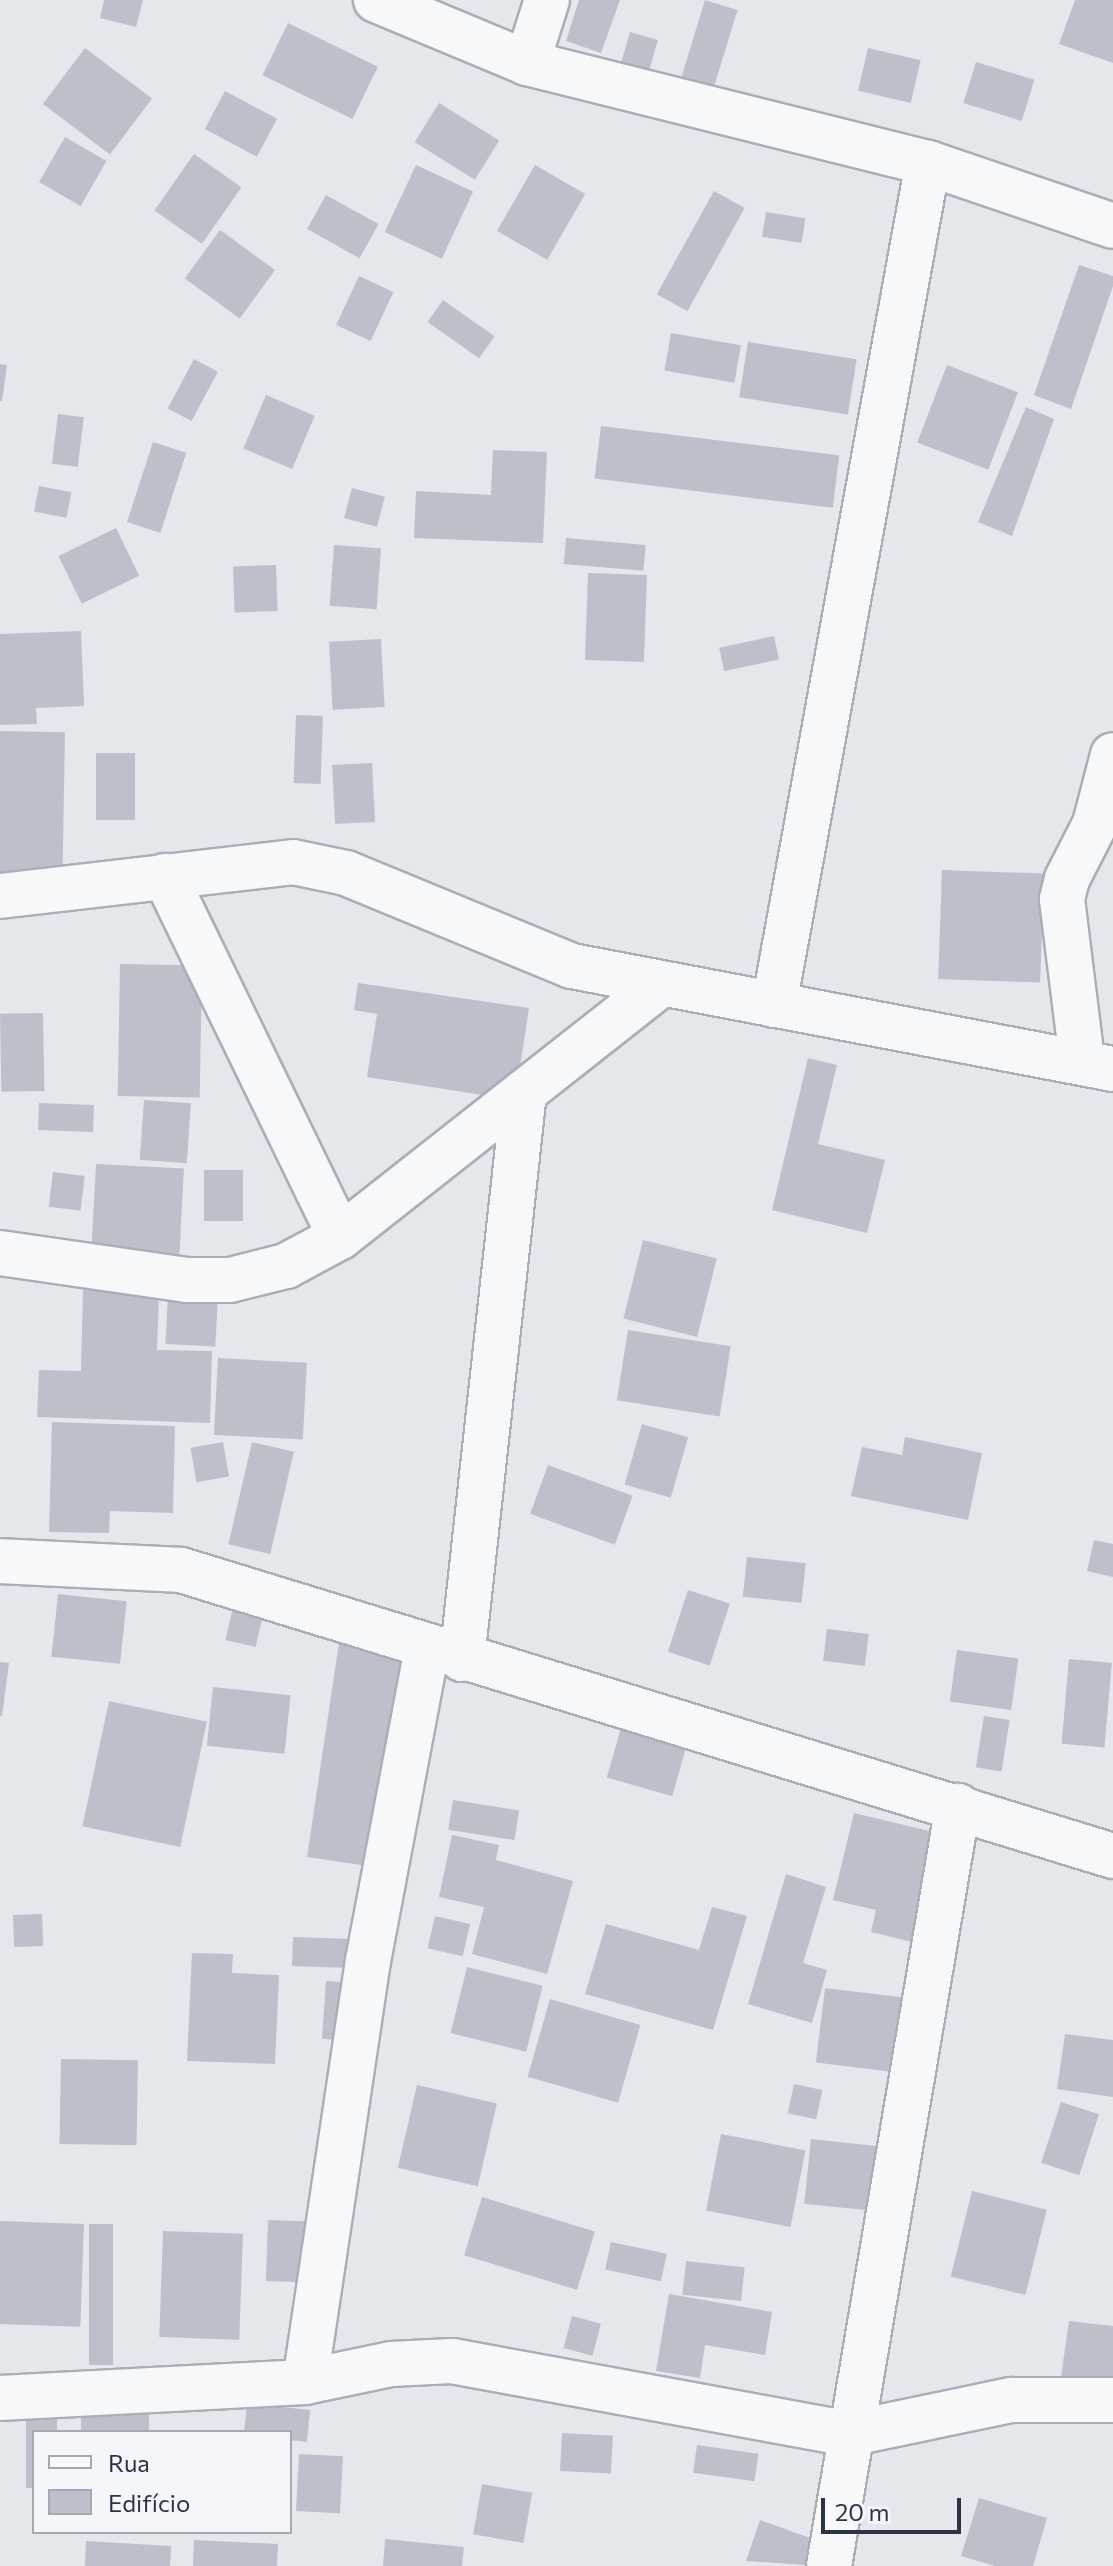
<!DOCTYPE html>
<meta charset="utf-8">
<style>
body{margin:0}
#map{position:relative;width:1113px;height:2566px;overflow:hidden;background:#e4e7ec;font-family:Commissioner,sans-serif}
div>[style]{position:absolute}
.building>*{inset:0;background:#bbc0ca;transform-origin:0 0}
.roads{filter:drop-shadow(2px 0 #a9aeb7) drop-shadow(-2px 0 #a9aeb7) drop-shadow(0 2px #a9aeb7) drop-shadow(0 -2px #a9aeb7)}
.minor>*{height:44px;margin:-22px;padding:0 22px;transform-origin:22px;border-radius:22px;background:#f7f8fa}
span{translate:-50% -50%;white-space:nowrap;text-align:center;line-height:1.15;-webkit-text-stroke:8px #f4f6f9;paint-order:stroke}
.legend{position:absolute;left:32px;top:2430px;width:260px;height:104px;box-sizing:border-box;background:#f4f6f9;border:2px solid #a4a8b1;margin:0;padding:10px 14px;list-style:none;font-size:24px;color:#2b3445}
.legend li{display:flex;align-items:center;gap:16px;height:40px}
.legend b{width:40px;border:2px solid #a4a8b1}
.scale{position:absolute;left:821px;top:2498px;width:140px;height:36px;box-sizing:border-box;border:4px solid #2b3445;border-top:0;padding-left:10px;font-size:24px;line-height:28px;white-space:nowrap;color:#2b3445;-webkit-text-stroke:6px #f4f6f9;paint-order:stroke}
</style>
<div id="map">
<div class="building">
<div style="clip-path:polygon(104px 0,143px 0,136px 27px,100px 18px)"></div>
<div style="clip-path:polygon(579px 0,620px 0,601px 53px,566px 41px)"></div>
<div style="left:705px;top:0;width:34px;height:118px;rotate:17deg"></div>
<div style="clip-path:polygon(1075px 0,1113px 0,1113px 63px,1059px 44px)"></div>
<div style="left:288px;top:23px;width:100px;height:58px;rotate:26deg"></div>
<div style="left:630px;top:32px;width:29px;height:34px;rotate:16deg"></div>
<div style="left:85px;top:48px;width:84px;height:70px;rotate:37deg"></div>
<div style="left:868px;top:48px;width:54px;height:44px;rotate:13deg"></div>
<div style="left:976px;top:62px;width:61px;height:43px;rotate:17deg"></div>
<div style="left:225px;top:91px;width:59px;height:43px;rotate:28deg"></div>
<div style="left:439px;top:103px;width:71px;height:46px;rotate:32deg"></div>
<div style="left:65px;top:137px;width:48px;height:52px;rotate:30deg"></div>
<div style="left:194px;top:154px;width:58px;height:69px;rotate:35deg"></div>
<div style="left:416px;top:165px;width:63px;height:74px;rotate:25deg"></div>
<div style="left:535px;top:165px;width:58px;height:76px;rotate:30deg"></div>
<div style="left:714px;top:191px;width:35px;height:118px;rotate:29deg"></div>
<div style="left:326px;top:195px;width:60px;height:39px;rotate:29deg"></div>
<div style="left:766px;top:212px;width:40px;height:25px;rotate:9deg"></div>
<div style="left:220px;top:230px;width:68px;height:60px;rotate:36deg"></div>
<div style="clip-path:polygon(1079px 265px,1113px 276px,1113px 286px,1071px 409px,1034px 395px)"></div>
<div style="left:359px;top:276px;width:38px;height:54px;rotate:25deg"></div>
<div style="left:443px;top:300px;width:63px;height:27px;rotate:35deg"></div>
<div style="left:671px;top:333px;width:71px;height:38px;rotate:10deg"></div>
<div style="left:748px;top:342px;width:110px;height:56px;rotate:9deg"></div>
<div style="left:194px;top:359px;width:27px;height:56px;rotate:28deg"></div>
<div style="clip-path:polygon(0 364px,7px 365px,2px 401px,0 401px)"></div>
<div style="left:947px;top:365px;width:76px;height:83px;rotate:21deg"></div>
<div style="left:266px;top:395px;width:53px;height:58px;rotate:23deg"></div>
<div style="clip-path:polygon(1026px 407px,1054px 419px,1012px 536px,978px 522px)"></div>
<div style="left:58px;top:414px;width:26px;height:50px;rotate:7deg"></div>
<div style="left:601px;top:426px;width:240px;height:53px;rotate:7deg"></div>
<div style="left:153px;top:442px;width:35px;height:84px;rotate:18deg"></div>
<div style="clip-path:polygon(493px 450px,547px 452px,543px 543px,414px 538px,416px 491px,491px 495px)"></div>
<div style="left:39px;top:486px;width:33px;height:26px;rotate:11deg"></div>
<div style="left:352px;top:488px;width:34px;height:31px;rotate:15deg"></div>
<div style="left:116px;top:528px;width:53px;height:64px;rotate:64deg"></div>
<div style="left:566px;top:538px;width:80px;height:26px;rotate:5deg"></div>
<div style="left:334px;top:545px;width:47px;height:61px;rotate:4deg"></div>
<div style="left:276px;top:565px;width:46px;height:43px;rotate:88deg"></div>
<div style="left:588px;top:573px;width:59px;height:87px;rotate:2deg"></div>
<div style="clip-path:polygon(81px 631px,84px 706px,36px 708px,37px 724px,0 725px,0 634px)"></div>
<div style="left:774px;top:636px;width:24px;height:56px;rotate:78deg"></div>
<div style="left:381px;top:639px;width:68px;height:52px;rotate:87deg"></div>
<div style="left:296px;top:715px;width:27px;height:68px;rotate:2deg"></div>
<div style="left:0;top:731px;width:65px;height:170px;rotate:1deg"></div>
<div style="left:96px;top:753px;width:39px;height:67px"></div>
<div style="left:372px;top:763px;width:59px;height:40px;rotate:87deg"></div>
<div style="left:942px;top:870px;width:102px;height:109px;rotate:2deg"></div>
<div style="left:120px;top:964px;width:82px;height:132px;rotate:1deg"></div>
<div style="clip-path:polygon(358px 983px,529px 1008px,515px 1100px,367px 1077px,377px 1014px,354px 1010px)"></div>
<div style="left:43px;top:1013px;width:78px;height:43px;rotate:89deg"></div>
<div style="clip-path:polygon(808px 1058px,837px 1065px,818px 1144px,885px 1160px,867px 1233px,772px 1210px)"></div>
<div style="left:144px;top:1100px;width:47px;height:60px;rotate:4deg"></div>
<div style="left:39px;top:1103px;width:55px;height:27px;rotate:2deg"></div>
<div style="left:96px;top:1164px;width:88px;height:96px;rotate:3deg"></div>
<div style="left:204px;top:1170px;width:39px;height:51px"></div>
<div style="left:53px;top:1172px;width:32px;height:35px;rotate:7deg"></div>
<div style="left:643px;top:1240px;width:76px;height:81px;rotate:14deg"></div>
<div style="clip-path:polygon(83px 1290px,159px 1293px,157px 1350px,212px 1351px,210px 1423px,37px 1417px,39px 1370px,81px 1371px)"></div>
<div style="left:168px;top:1294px;width:50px;height:50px;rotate:3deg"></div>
<div style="left:628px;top:1330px;width:104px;height:71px;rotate:9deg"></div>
<div style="left:218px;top:1358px;width:89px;height:77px;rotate:3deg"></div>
<div style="clip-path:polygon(52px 1422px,175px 1426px,173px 1513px,110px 1511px,109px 1533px,49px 1532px)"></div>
<div style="left:642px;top:1424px;width:48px;height:63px;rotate:16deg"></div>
<div style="clip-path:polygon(905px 1437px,982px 1453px,968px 1520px,851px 1496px,862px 1447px,902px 1455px)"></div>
<div style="left:223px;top:1442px;width:35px;height:33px;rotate:80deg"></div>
<div style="left:252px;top:1442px;width:43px;height:105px;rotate:13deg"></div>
<div style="left:548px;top:1465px;width:90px;height:52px;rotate:20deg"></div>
<div style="clip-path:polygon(1094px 1540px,1113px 1544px,1113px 1577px,1087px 1571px)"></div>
<div style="left:747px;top:1557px;width:59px;height:40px;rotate:6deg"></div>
<div style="left:688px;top:1590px;width:44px;height:65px;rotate:18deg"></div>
<div style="left:58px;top:1594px;width:69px;height:63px;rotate:6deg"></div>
<div style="left:234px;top:1603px;width:31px;height:38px;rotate:13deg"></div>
<div style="left:827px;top:1629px;width:42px;height:32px;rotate:7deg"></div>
<div style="clip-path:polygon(339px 1643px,437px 1657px,400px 1913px,362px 1907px,368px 1866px,307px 1857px)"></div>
<div style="left:957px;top:1650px;width:62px;height:52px;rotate:8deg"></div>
<div style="left:1069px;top:1659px;width:43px;height:85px;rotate:5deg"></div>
<div style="clip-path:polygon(0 1662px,9px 1663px,2px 1716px,0 1716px)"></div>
<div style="left:213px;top:1687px;width:78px;height:59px;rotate:6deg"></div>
<div style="left:109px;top:1701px;width:100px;height:128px;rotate:12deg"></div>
<div style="left:625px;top:1714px;width:68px;height:66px;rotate:16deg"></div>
<div style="left:984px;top:1716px;width:26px;height:52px;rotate:9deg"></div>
<div style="left:453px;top:1800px;width:67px;height:30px;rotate:9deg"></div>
<div style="clip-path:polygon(854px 1813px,942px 1834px,916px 1943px,871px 1932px,876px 1910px,833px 1900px)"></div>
<div style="clip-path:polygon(452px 1835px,499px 1845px,496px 1860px,573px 1881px,547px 1974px,472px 1954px,484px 1907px,439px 1897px)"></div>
<div style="clip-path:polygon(786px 1874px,826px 1887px,803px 1963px,827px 1970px,812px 2023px,748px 2004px)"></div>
<div style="clip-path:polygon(712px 1907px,747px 1916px,713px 2030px,585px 1994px,606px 1924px,699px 1950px)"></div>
<div style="left:42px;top:1914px;width:32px;height:29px;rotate:88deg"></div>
<div style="left:435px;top:1916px;width:36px;height:33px;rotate:13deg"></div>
<div style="left:293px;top:1937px;width:58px;height:29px;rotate:2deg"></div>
<div style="clip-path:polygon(192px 1953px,233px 1954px,232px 1973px,279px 1975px,275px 2064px,187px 2061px)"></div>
<div style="left:467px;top:1967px;width:78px;height:68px;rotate:14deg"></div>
<div style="left:326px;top:1981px;width:48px;height:58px;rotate:4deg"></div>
<div style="left:825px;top:1988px;width:85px;height:75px;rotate:7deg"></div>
<div style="left:550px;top:1999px;width:94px;height:81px;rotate:16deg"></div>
<div style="clip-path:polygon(1065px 2034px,1113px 2040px,1113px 2097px,1057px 2089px)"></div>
<div style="left:61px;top:2059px;width:77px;height:85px;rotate:1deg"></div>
<div style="left:794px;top:2084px;width:29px;height:30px;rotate:12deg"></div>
<div style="left:417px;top:2085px;width:82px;height:85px;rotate:13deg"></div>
<div style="left:1061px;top:2102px;width:40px;height:64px;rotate:18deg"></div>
<div style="left:721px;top:2134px;width:86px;height:78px;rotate:11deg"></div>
<div style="left:811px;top:2139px;width:78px;height:65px;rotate:6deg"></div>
<div style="left:972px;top:2191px;width:77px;height:88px;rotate:14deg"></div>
<div style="left:482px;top:2197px;width:118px;height:61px;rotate:17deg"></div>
<div style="left:268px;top:2220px;width:65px;height:61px;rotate:2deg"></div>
<div style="left:0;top:2221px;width:84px;height:103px;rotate:2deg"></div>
<div style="left:89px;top:2224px;width:24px;height:141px"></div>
<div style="left:163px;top:2231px;width:80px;height:106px;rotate:2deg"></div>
<div style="left:611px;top:2242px;width:57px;height:28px;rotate:12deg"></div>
<div style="left:686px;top:2261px;width:59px;height:34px;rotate:6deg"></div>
<div style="clip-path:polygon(669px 2294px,772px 2312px,765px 2355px,705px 2345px,700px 2378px,656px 2371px)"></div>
<div style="left:572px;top:2316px;width:30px;height:33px;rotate:15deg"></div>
<div style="clip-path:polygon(1069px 2321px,1113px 2326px,1113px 2405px,1058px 2398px)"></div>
<div style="clip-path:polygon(247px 2403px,310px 2410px,307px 2442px,290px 2440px,290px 2432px,244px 2432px)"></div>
<div style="left:149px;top:2414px;width:18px;height:68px;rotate:90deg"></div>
<div style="clip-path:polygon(26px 2418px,57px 2418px,57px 2432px,34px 2432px,34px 2488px,26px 2488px)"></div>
<div style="left:562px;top:2433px;width:51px;height:38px;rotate:3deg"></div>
<div style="left:697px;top:2445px;width:62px;height:28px;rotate:8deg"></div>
<div style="left:299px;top:2454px;width:44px;height:57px;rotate:3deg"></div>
<div style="left:482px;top:2484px;width:51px;height:51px;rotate:10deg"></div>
<div style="clip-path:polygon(979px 2498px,1047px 2518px,1033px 2566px,995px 2566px,961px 2556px)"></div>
<div style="clip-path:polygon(760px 2520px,827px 2544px,819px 2566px,746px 2561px)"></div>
<div style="clip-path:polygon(385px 2539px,464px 2547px,462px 2566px,383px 2566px)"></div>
<div style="clip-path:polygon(194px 2540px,278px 2544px,277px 2566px,193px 2566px)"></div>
<div style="clip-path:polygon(86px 2541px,171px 2546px,170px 2566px,85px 2566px)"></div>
</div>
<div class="roads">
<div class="minor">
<div style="left:376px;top:0;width:164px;rotate:22.6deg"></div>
<div style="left:527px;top:63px;width:413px;rotate:14deg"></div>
<div style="left:928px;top:163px;width:195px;rotate:18.8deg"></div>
<div style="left:527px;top:63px;width:66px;rotate:-72.4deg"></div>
<div style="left:165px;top:876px;width:401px;rotate:64.1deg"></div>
<div style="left:0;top:896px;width:295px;rotate:-6.6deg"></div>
<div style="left:293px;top:862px;width:54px;rotate:11.7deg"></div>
<div style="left:346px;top:873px;width:244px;rotate:22.4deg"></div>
<div style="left:572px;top:966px;width:551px;rotate:10.78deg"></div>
<div style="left:774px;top:1005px;width:856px;rotate:-79.64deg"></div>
<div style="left:1082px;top:1060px;width:162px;rotate:-97.1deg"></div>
<div style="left:1062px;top:899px;width:21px;rotate:-76deg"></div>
<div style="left:1067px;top:879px;width:62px;rotate:-63deg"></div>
<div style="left:1095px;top:824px;width:71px;rotate:-75.4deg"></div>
<div style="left:0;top:1253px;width:189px;rotate:8.2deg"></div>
<div style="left:187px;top:1280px;width:43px"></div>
<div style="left:230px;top:1280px;width:58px;rotate:-14deg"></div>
<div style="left:286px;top:1266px;width:61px;rotate:-28.2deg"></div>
<div style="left:340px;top:1237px;width:406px;rotate:-38.2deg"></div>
<div style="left:0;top:1561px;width:181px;rotate:2.8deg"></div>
<div style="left:181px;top:1570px;width:975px;rotate:17.06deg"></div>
<div style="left:462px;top:1659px;width:570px;rotate:-83.76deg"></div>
<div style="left:305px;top:2382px;width:426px;rotate:-81.5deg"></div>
<div style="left:368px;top:1961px;width:319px;rotate:-79.3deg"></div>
<div style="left:0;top:2398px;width:305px;rotate:-3deg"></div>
<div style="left:305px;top:2382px;width:88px;rotate:-11.8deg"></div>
<div style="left:391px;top:2364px;width:61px;rotate:-2.8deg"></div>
<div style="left:452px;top:2361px;width:403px;rotate:10.4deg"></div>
<div style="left:848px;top:2434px;width:167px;rotate:-11.8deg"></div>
<div style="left:1011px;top:2400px;width:102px"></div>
<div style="left:829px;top:2566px;width:771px;rotate:-80.37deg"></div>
</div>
</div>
<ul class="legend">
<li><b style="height:10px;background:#f7f8fa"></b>Rua</li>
<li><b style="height:22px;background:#bbc0ca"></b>Edifício</li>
</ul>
<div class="scale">20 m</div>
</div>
